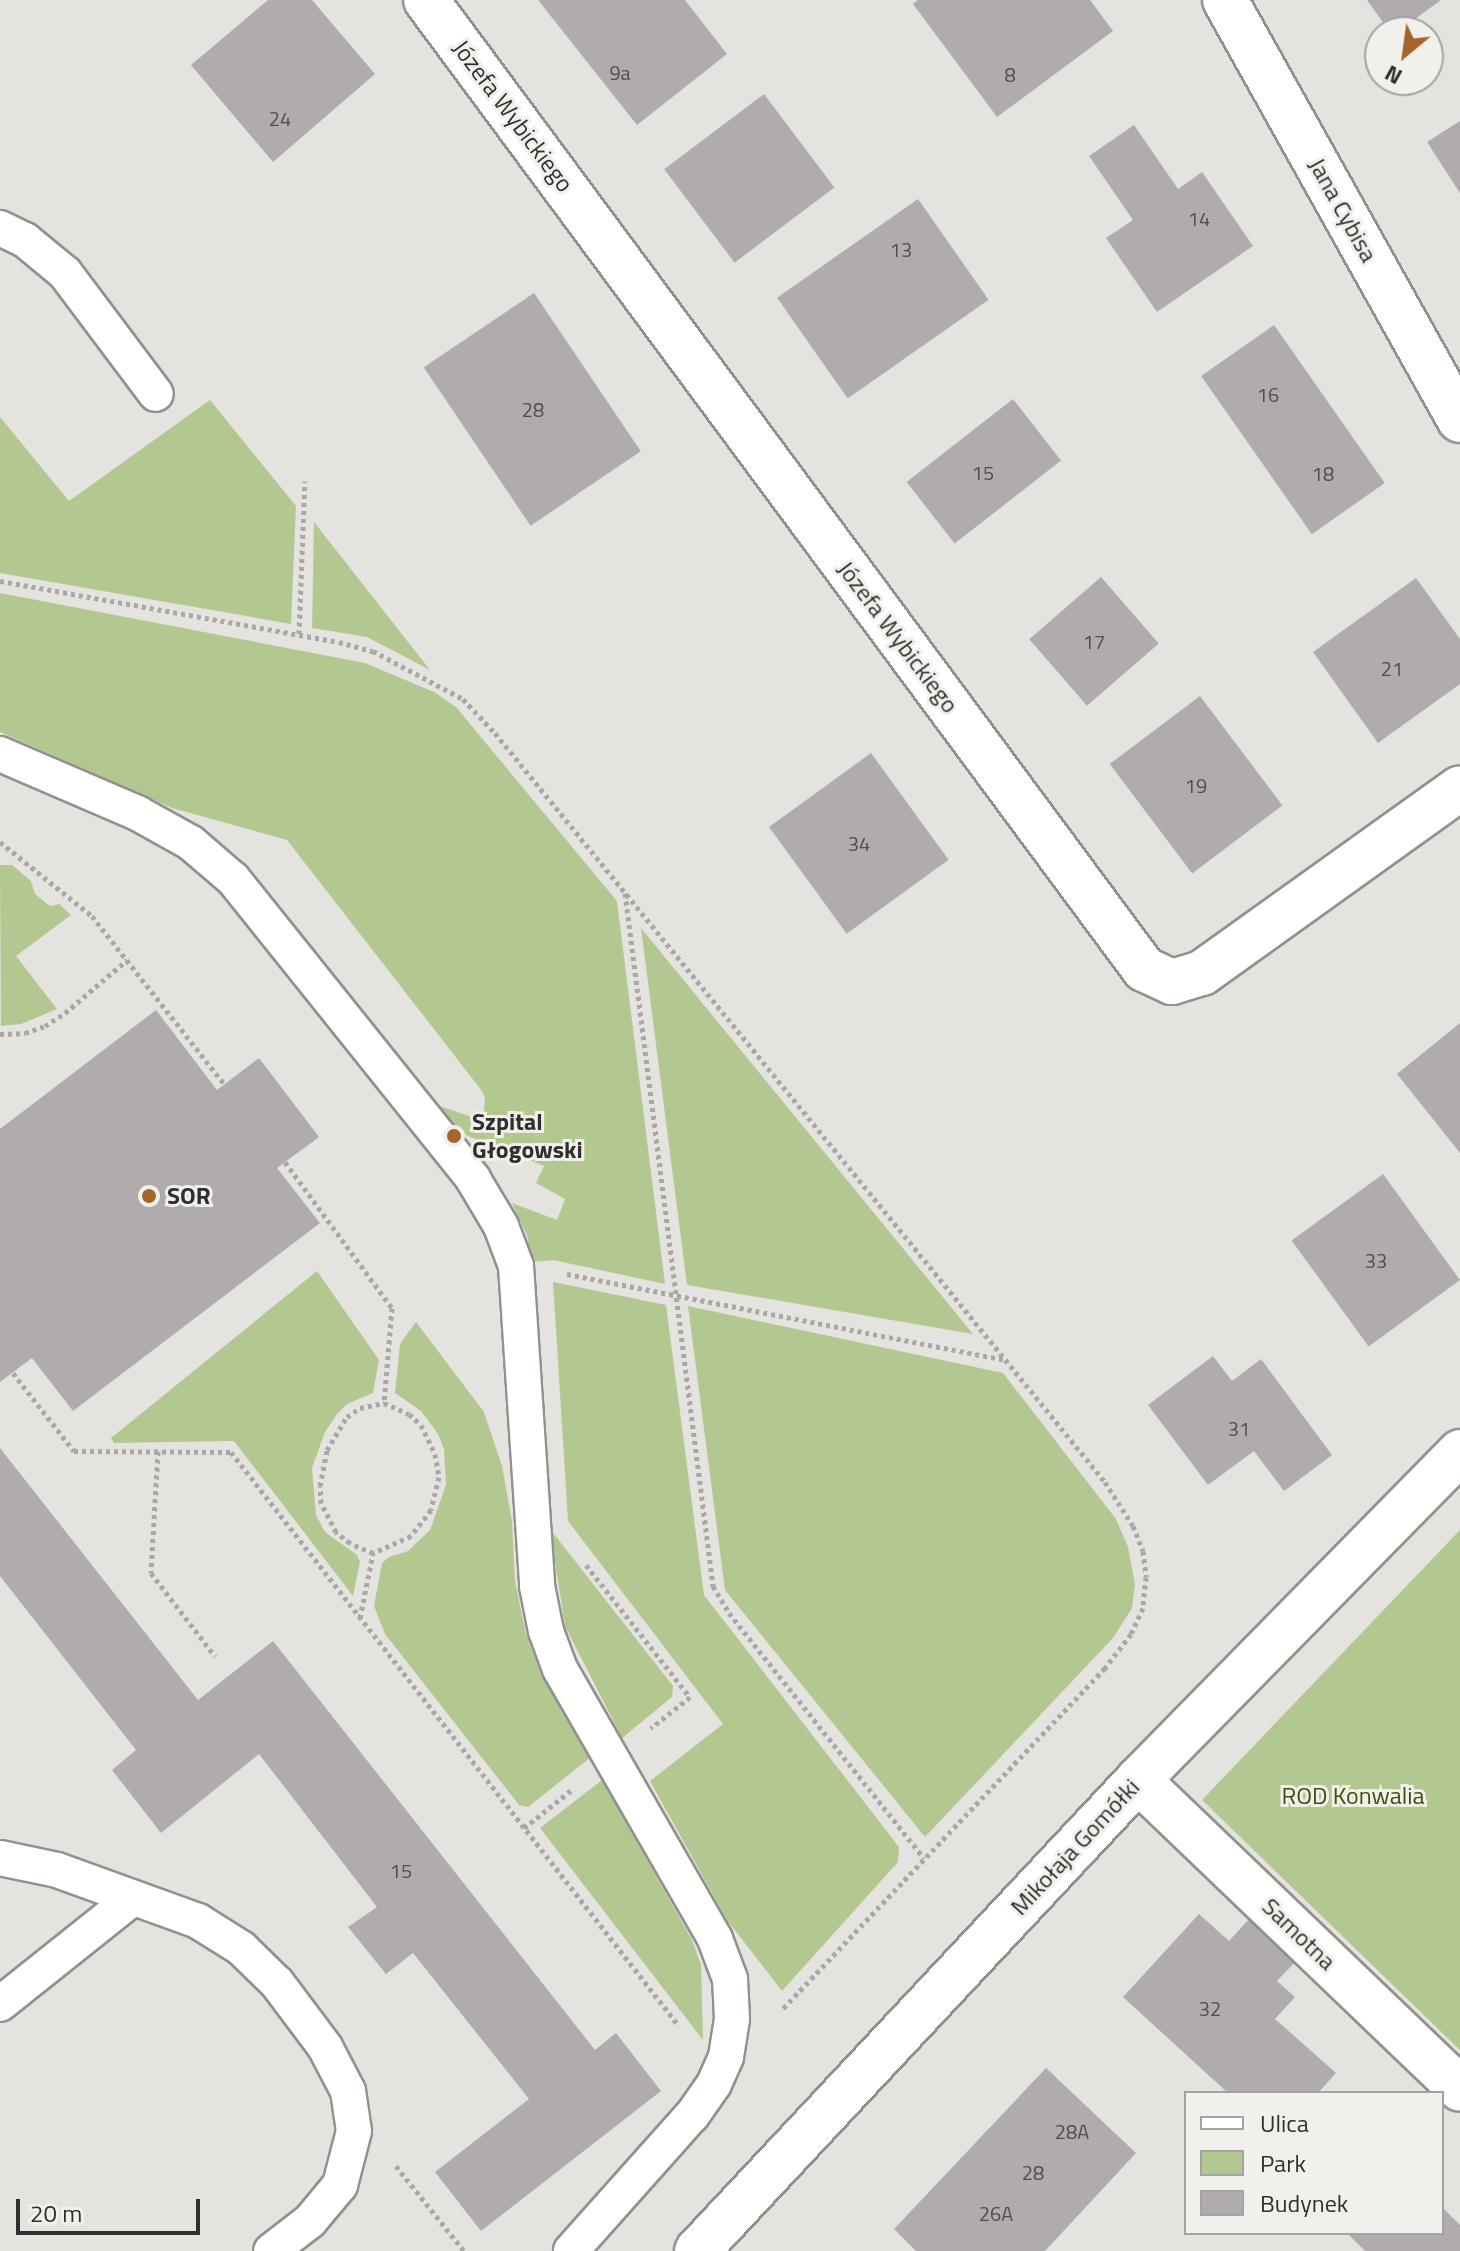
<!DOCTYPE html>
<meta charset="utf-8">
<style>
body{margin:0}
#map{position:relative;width:1460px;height:2251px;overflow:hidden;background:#e5e3df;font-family:"Titillium Web",sans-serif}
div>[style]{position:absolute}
.green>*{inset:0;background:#b3c890}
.building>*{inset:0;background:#b0abad;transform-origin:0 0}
.path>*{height:5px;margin-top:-2.5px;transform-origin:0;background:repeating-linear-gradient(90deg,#a9a8a4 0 4px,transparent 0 8px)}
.roads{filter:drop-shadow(2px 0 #93918d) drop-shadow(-2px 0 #93918d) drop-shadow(0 2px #93918d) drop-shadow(0 -2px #93918d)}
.service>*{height:34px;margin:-17px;padding:0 17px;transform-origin:17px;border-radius:17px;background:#fff}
.minor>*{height:44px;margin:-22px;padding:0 22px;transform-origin:22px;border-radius:22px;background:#fff}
.dots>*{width:22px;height:22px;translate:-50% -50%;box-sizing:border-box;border:4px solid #f2f0ec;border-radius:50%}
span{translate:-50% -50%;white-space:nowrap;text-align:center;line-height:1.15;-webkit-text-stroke:6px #f2f0ec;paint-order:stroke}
.number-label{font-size:20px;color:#504e4d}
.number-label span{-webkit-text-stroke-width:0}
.street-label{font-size:24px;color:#302f2d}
.poi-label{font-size:24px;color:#302f2d;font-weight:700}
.left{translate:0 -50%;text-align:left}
.park-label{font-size:24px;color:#3c5009}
.legend{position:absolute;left:1184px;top:2091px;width:260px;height:144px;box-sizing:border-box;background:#f2f0ec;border:2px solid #a4a3a0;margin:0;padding:10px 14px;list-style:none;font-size:24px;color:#302f2d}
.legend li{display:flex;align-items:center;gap:16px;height:40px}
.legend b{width:40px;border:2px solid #a4a3a0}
.north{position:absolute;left:1364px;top:16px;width:80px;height:80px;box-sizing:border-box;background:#f2f0ec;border:2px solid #a4a3a0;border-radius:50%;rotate:209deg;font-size:22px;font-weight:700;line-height:32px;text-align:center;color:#302f2d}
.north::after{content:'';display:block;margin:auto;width:28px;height:36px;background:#a4642c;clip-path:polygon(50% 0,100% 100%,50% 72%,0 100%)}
.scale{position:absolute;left:16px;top:2199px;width:184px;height:36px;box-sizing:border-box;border:4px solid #302f2d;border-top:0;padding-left:10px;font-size:24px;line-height:28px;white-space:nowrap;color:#302f2d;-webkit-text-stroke:6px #f2f0ec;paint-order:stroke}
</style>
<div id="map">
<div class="green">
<div style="clip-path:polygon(210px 400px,296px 506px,291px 624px,0 573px,0 417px,69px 501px)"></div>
<div style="clip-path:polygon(314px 522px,430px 670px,367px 637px,312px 628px)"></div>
<div style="clip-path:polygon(0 593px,365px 663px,434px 692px,456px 707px,617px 901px,665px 1284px,553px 1260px,532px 1262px,527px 1235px,512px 1203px,557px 1220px,565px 1199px,536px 1183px,544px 1166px,458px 1132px,440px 1106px,483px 1121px,485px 1098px,482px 1091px,287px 840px,172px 808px,0 732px)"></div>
<div style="clip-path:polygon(0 865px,12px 865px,31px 881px,35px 894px,50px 906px,59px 904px,71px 915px,16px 956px,57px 1009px,21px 1024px,1px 1026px)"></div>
<div style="clip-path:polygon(641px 928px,973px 1334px,687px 1285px)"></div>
<div style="clip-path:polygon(317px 1271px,379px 1360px,373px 1393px,347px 1404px,337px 1414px,325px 1432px,312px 1468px,316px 1515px,325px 1532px,357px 1555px,360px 1562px,353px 1596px,234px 1441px,114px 1443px,111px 1438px)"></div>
<div style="clip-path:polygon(553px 1282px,666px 1305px,704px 1595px,899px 1847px,898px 1862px,782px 1991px,727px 1920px,650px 1781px,723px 1724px,568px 1521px)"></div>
<div style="clip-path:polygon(688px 1306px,1003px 1373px,1116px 1519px,1128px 1547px,1135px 1584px,1132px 1608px,1113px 1638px,925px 1837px,725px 1590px)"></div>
<div style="clip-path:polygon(416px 1322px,484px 1412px,502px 1466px,512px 1521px,515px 1581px,526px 1634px,537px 1663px,591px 1757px,528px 1807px,519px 1805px,385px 1634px,374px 1606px,382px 1563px,389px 1557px,408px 1551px,430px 1530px,446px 1485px,444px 1449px,438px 1434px,421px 1411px,395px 1393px,400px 1344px)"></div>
<div style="clip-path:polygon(550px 1529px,673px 1686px,672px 1697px,622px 1738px,565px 1626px)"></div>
<div style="clip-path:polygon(1460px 1530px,1460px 2050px,1202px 1800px)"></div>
<div style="clip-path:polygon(602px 1780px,692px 1940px,701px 1965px,703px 2040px,540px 1828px)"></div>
</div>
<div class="building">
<div style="clip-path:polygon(268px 0,312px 0,375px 74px,273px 162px,191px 65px)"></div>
<div style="clip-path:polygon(538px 0,685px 0,727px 54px,637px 125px)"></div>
<div style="clip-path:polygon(918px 0,1090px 0,1113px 31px,997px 117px,913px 4px)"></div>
<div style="clip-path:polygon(1367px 0,1441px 0,1397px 32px,1390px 32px)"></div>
<div style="left:764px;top:94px;width:117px;height:125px;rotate:53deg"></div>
<div style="clip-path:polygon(1460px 121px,1460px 193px,1427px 142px)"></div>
<div style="clip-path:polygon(1134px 125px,1178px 189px,1202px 172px,1253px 246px,1157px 312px,1106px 238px,1133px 220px,1089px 156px)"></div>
<div style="left:918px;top:199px;width:123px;height:172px;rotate:55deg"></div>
<div style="left:534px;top:293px;width:191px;height:133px;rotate:56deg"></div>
<div style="left:1274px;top:325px;width:193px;height:89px;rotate:55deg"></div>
<div style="left:1013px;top:399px;width:78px;height:135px;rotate:52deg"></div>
<div style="left:1101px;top:577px;width:88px;height:95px;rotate:49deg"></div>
<div style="clip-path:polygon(1416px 578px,1460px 639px,1460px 684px,1378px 743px,1313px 652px)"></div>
<div style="left:1200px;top:696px;width:137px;height:113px;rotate:53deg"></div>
<div style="left:871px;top:753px;width:132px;height:126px;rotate:54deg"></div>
<div style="clip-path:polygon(156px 1010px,217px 1090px,259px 1058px,319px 1137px,277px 1168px,320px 1223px,73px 1411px,32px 1358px,0 1382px,0 1129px)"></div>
<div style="clip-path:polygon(1460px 1023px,1460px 1153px,1397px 1074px)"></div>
<div style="left:1383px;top:1174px;width:131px;height:113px;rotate:54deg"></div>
<div style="clip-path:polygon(1213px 1356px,1232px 1381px,1261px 1359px,1332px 1455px,1284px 1491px,1254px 1451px,1208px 1485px,1148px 1405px)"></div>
<div style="clip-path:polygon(0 1448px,198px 1700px,273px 1641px,595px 2050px,616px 2033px,661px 2091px,481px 2231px,435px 2172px,529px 2099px,413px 1953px,386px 1974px,348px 1927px,377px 1907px,259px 1754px,161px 1833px,112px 1770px,136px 1750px,0 1576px)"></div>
<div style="clip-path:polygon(1199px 1914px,1229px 1941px,1249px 1919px,1296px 1961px,1277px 1981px,1295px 1997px,1275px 2019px,1336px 2073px,1318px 2093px,1228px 2093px,1123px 1997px)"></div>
<div style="clip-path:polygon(1046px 2068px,1136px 2153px,1045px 2251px,916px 2251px,894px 2229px)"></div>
<div style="clip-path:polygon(1442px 2207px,1460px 2225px,1460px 2251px,1365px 2251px,1347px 2233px,1442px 2233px)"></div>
</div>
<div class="path">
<div style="left:0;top:581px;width:344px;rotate:10.2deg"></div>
<div style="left:339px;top:642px;width:35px;rotate:15deg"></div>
<div style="left:373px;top:651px;width:102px;rotate:28.1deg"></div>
<div style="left:463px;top:699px;width:47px;rotate:46.7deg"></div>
<div style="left:495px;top:733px;width:966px;rotate:50.84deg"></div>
<div style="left:1105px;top:1482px;width:52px;rotate:57.5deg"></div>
<div style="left:1133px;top:1526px;width:27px;rotate:68deg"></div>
<div style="left:1143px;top:1551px;width:26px;rotate:83deg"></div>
<div style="left:1146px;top:1577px;width:31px;rotate:96deg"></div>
<div style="left:1143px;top:1608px;width:29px;rotate:115deg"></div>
<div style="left:1131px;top:1634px;width:43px;rotate:127.4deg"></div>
<div style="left:1105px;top:1668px;width:470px;rotate:133.4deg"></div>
<div style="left:299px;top:634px;width:153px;rotate:-87.8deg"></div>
<div style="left:0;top:842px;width:118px;rotate:38.8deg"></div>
<div style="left:92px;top:916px;width:214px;rotate:51.8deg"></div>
<div style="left:625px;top:893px;width:699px;rotate:82.76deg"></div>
<div style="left:713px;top:1586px;width:31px;rotate:59deg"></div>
<div style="left:729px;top:1613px;width:313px;rotate:51.5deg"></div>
<div style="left:0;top:1034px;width:25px;rotate:-2deg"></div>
<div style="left:25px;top:1033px;width:21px;rotate:-19deg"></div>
<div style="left:45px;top:1026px;width:24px;rotate:-33deg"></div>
<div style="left:65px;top:1013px;width:82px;rotate:-40.5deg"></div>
<div style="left:285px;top:1162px;width:181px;rotate:53.8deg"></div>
<div style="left:392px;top:1308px;width:95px;rotate:94.8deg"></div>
<div style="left:567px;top:1274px;width:446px;rotate:11.1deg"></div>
<div style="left:13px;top:1373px;width:99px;rotate:52deg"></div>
<div style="left:74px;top:1451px;width:157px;rotate:0.4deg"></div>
<div style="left:231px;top:1452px;width:728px;rotate:52.03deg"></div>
<div style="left:384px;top:1403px;width:27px;rotate:24deg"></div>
<div style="left:409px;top:1414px;width:16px;rotate:43deg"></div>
<div style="left:421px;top:1425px;width:32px;rotate:64deg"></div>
<div style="left:435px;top:1454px;width:23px;rotate:80deg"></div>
<div style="left:439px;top:1477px;width:34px;rotate:104deg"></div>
<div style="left:431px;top:1510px;width:33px;rotate:128deg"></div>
<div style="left:411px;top:1536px;width:42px;rotate:155.9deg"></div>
<div style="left:373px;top:1553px;width:25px;rotate:-157deg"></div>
<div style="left:350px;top:1543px;width:18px;rotate:-142deg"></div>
<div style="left:336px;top:1532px;width:33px;rotate:-117deg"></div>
<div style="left:321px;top:1503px;width:17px;rotate:-93deg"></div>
<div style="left:320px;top:1486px;width:37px;rotate:-79deg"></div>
<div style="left:327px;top:1450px;width:39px;rotate:-59deg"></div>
<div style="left:347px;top:1417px;width:16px;rotate:-35deg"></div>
<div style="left:360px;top:1408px;width:25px;rotate:-12deg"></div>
<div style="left:158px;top:1451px;width:122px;rotate:93.3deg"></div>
<div style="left:151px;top:1573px;width:105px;rotate:52.4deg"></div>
<div style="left:586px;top:1565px;width:168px;rotate:51.8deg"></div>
<div style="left:690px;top:1697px;width:50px;rotate:141.5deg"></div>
<div style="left:360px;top:1618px;width:66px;rotate:-78.7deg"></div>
<div style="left:524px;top:1828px;width:64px;rotate:-38.7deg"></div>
<div style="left:396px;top:2166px;width:109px;rotate:51.3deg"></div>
</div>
<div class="roads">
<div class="service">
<div style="left:0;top:228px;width:28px;rotate:26deg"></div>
<div style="left:25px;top:240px;width:52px;rotate:39.5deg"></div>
<div style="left:65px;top:273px;width:151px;rotate:53.1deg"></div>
<div style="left:0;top:754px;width:151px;rotate:23.3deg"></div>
<div style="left:139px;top:814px;width:60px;rotate:29.1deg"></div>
<div style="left:191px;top:843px;width:55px;rotate:40.6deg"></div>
<div style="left:233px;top:879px;width:384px;rotate:51.3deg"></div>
<div style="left:473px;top:1179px;width:55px;rotate:59.2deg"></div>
<div style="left:501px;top:1226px;width:43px;rotate:69.4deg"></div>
<div style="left:516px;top:1266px;width:321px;rotate:86.2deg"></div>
<div style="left:537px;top:1586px;width:46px;rotate:78.7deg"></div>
<div style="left:546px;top:1631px;width:40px;rotate:69.8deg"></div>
<div style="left:560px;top:1669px;width:311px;rotate:60.1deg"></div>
<div style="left:715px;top:1939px;width:43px;rotate:69.4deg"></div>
<div style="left:730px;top:1979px;width:40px;rotate:87.1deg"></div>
<div style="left:732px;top:2019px;width:38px;rotate:99deg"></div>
<div style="left:726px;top:2057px;width:30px;rotate:114deg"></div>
<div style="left:714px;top:2084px;width:38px;rotate:125deg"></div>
<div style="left:692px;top:2115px;width:182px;rotate:131.7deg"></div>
<div style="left:0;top:1858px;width:58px;rotate:11.9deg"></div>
<div style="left:57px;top:1870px;width:150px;rotate:19.9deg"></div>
<div style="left:198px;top:1921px;width:51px;rotate:32.1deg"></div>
<div style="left:241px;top:1948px;width:50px;rotate:44.2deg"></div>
<div style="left:277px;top:1983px;width:80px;rotate:53.1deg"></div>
<div style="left:325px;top:2047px;width:50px;rotate:62.4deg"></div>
<div style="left:348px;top:2091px;width:40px;rotate:81.5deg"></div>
<div style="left:354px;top:2131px;width:56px;rotate:104.5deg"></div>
<div style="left:340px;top:2185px;width:47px;rotate:129.8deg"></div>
<div style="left:310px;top:2221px;width:49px;rotate:142.4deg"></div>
<div style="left:0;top:2004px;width:170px;rotate:-38.6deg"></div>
</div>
<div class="minor">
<div style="left:426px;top:0;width:1206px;rotate:53.46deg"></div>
<div style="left:1144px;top:969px;width:31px;rotate:25deg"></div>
<div style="left:1172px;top:982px;width:31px;rotate:-17deg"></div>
<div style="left:1202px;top:973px;width:317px;rotate:-35.6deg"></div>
<div style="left:1225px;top:0;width:481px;rotate:60.8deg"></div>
<div style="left:1138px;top:1780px;width:446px;rotate:43.8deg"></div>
<div style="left:697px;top:2251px;width:645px;rotate:-46.88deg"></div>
<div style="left:1138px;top:1780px;width:460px;rotate:-45.5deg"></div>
</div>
</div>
<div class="dots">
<div style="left:454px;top:1136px;background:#a4642c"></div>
<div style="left:149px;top:1196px;background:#a4642c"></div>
</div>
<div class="number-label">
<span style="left:620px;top:72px">9a</span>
<span style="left:1010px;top:74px">8</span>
<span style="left:280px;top:118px">24</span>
<span style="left:1199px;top:218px">14</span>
<span style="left:901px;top:249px">13</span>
<span style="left:1268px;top:394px">16</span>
<span style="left:533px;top:409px">28</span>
<span style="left:983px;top:472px">15</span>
<span style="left:1323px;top:473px">18</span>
<span style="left:1094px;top:641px">17</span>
<span style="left:1392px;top:668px">21</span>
<span style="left:1196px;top:785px">19</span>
<span style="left:859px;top:843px">34</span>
<span style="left:1376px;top:1260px">33</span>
<span style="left:1239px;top:1428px">31</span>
<span style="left:401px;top:1870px">15</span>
<span style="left:1210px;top:2008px">32</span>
<span style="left:1072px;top:2131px">28A</span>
<span style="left:1033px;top:2172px">28</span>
<span style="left:996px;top:2213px">26A</span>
</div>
<div class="street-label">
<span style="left:513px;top:116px;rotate:53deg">Józefa Wybickiego</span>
<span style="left:1343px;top:210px;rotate:61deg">Jana Cybisa</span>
<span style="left:898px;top:637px;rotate:53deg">Józefa Wybickiego</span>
<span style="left:1075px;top:1847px;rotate:-47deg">Mikołaja Gomółki</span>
<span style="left:1299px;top:1934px;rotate:44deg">Samotna</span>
</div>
<div class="poi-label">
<span class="left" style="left:472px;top:1136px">Szpital<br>Głogowski</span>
<span class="left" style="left:167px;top:1196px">SOR</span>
</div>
<div class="park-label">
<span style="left:1353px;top:1796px">ROD Konwalia</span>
</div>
<ul class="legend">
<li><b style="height:10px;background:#fff"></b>Ulica</li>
<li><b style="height:22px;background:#b3c890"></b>Park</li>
<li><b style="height:22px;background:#b0abad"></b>Budynek</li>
</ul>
<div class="north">N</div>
<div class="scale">20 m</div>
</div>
